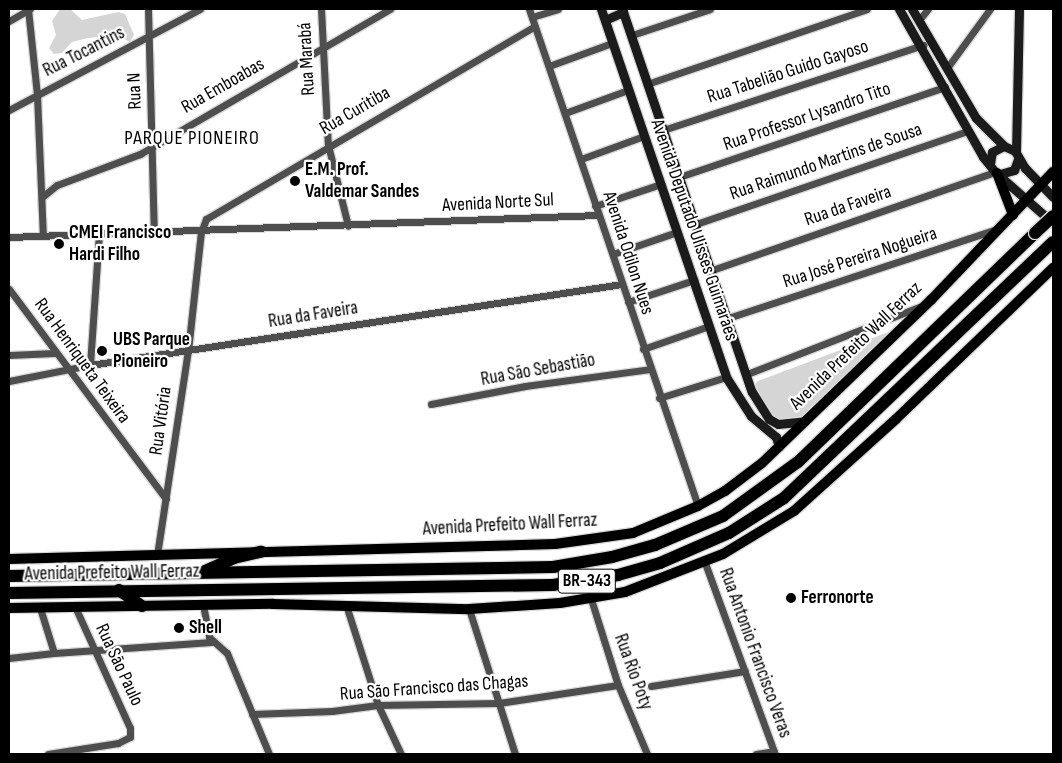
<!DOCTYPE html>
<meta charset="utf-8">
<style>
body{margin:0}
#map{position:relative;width:1062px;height:763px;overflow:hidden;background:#fff;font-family:"Sofia Sans Condensed",sans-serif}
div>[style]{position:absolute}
.green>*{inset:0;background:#d5d5d5}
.roads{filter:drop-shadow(1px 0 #dbdbdb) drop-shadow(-1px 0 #dbdbdb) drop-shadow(0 1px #dbdbdb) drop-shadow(0 -1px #dbdbdb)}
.street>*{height:7px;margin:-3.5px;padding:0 3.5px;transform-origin:3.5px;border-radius:3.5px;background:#4e4e4e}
.secondary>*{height:9px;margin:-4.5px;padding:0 4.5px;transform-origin:4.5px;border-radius:4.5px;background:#1b1b1b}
.primary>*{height:10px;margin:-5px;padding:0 5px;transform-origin:5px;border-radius:5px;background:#000}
.highway>*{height:12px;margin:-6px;padding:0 6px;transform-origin:6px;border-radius:6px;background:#000}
.bridges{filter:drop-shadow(1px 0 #dbdbdb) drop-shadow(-1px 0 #dbdbdb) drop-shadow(0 1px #dbdbdb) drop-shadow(0 -1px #dbdbdb)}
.highway-bridge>*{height:12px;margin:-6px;padding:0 6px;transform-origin:6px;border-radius:6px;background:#000}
.dots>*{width:14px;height:14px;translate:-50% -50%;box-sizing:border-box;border:2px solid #fff;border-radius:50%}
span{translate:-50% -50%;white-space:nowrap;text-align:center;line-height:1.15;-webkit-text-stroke:4.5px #fff;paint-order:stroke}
.shield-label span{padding:1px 4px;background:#fff;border:1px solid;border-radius:4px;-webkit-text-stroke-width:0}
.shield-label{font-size:18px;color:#000;font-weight:700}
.street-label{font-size:19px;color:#000}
.poi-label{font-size:19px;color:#000;font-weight:700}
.left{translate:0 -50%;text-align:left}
.neighbourhood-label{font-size:20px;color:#000;letter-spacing:1px}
.frame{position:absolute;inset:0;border:10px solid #000;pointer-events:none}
</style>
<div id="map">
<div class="green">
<div style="clip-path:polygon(60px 9px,70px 9px,82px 20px,118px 12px,125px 14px,134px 35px,130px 42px,117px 35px,88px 38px,72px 42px,62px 53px,54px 54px,49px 48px,56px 35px,52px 21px)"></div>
<div style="clip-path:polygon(891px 331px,801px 417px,785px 421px,775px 420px,753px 387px,758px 381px)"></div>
</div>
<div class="roads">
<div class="street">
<div style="left:28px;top:9px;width:86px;rotate:84deg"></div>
<div style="left:37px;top:95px;width:141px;rotate:87.6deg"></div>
<div style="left:148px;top:9px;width:224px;rotate:88.5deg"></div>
<div style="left:321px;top:9px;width:136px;rotate:87.1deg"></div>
<div style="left:328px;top:145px;width:83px;rotate:76.1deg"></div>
<div style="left:529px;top:9px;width:525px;rotate:71.22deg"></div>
<div style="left:532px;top:17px;width:27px;rotate:-17deg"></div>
<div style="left:919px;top:20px;width:14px;rotate:-51deg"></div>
<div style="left:9px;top:21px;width:24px;rotate:-30deg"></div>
<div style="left:632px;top:35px;width:82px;rotate:-18.4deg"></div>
<div style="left:549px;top:66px;width:67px;rotate:-20.1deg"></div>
<div style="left:947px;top:68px;width:73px;rotate:-53.9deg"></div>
<div style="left:647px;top:84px;width:232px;rotate:-18.8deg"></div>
<div style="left:9px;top:110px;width:216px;rotate:-27.9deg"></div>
<div style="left:565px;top:113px;width:67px;rotate:-20.1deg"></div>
<div style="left:663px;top:130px;width:274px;rotate:-18.1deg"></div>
<div style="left:581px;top:159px;width:67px;rotate:-20.1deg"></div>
<div style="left:679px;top:177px;width:281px;rotate:-18.7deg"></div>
<div style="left:42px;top:197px;width:19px;rotate:-39deg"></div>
<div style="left:57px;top:185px;width:89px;rotate:-20.5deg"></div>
<div style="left:140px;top:154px;width:289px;rotate:-30.1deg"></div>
<div style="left:595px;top:206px;width:70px;rotate:-18.4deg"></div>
<div style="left:696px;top:224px;width:287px;rotate:-18.9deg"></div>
<div style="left:9px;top:237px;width:589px;rotate:-2.14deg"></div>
<div style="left:613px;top:254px;width:68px;rotate:-19deg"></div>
<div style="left:712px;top:270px;width:299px;rotate:-19.1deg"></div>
<div style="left:9px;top:289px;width:262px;rotate:53.2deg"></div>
<div style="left:628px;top:302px;width:70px;rotate:-18.4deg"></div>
<div style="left:728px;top:318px;width:283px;rotate:-18.3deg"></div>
<div style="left:643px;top:349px;width:70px;rotate:-19.2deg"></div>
<div style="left:9px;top:355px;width:46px;rotate:-2.5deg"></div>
<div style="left:90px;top:365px;width:132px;rotate:-86.1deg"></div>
<div style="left:747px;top:374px;width:190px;rotate:-21.3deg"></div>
<div style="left:9px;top:381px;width:83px;rotate:-11.2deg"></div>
<div style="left:90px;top:365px;width:538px;rotate:-8.66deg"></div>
<div style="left:659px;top:398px;width:70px;rotate:-17.4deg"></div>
<div style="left:431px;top:404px;width:96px;rotate:-10.8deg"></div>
<div style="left:525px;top:386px;width:126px;rotate:-7.7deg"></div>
<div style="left:157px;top:555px;width:206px;rotate:-81.4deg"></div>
<div style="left:188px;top:351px;width:120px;rotate:-83.8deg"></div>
<div style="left:201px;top:232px;width:14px;rotate:-69deg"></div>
<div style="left:206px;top:219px;width:381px;rotate:-30.4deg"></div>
<div style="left:705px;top:563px;width:203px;rotate:69.9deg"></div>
<div style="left:591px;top:599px;width:90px;rotate:72.6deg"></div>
<div style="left:618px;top:685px;width:75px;rotate:67.2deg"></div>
<div style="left:203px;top:605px;width:33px;rotate:79deg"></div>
<div style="left:209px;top:637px;width:24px;rotate:42deg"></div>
<div style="left:227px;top:653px;width:109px;rotate:67.4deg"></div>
<div style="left:346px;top:605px;width:105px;rotate:72.3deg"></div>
<div style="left:378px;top:705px;width:54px;rotate:64.9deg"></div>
<div style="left:469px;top:609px;width:152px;rotate:72.4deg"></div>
<div style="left:54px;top:653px;width:158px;rotate:-4deg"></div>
<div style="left:9px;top:658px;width:45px;rotate:-6.3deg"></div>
<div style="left:54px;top:653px;width:47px;rotate:-107.3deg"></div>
<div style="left:651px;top:686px;width:95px;rotate:-9.1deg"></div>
<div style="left:252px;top:714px;width:80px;rotate:-2.1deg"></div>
<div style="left:332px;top:711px;width:46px;rotate:-7.4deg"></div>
<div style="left:378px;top:705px;width:121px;rotate:-0.9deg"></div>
<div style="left:499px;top:703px;width:120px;rotate:-8.6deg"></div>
<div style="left:48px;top:754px;width:71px;rotate:-8.9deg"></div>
<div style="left:118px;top:743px;width:13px;rotate:-27deg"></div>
<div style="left:130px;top:737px;width:9px;rotate:-90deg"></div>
<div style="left:130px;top:728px;width:133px;rotate:-114.4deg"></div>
<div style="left:756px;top:754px;width:18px;rotate:-9deg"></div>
</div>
<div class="secondary">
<div style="left:601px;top:9px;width:389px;rotate:71.2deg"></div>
<div style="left:726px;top:377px;width:46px;rotate:57.3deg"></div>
<div style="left:751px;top:416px;width:33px;rotate:40deg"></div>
<div style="left:776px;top:437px;width:10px;rotate:73deg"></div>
<div style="left:622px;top:9px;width:404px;rotate:71.3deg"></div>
<div style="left:752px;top:392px;width:32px;rotate:58deg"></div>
<div style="left:769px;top:419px;width:10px;rotate:29deg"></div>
<div style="left:778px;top:424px;width:27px;rotate:-6deg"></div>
<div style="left:899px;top:9px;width:170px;rotate:60.4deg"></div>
<div style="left:983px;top:157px;width:19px;rotate:51deg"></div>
<div style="left:995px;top:172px;width:77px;rotate:41.3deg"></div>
<div style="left:912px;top:9px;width:126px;rotate:59.6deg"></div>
<div style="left:976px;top:118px;width:40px;rotate:45deg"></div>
<div style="left:1004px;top:146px;width:12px;rotate:24deg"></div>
<div style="left:1015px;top:151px;width:20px;rotate:60deg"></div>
<div style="left:1025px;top:168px;width:40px;rotate:46deg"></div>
<div style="left:605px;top:20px;width:20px;rotate:-24deg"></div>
<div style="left:1016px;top:152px;width:143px;rotate:-88.8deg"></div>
<div style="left:990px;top:164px;width:12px;rotate:-81deg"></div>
<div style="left:992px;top:152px;width:13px;rotate:-27deg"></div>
<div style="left:1000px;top:174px;width:15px;rotate:-16deg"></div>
<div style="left:1014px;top:170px;width:12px;rotate:-70deg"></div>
</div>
<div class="primary">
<div style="left:997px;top:173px;width:45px;rotate:69.1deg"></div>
<div style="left:9px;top:559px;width:546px;rotate:-1.57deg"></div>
<div style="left:555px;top:544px;width:79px;rotate:-8deg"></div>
<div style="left:633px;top:533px;width:70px;rotate:-22.6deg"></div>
<div style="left:698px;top:506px;width:31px;rotate:-29deg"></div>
<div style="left:725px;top:491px;width:46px;rotate:-37.1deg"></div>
<div style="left:762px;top:463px;width:235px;rotate:-44deg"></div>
<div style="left:931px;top:300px;width:177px;rotate:-46.4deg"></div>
<div style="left:9px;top:608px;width:264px;rotate:-0.9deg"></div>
<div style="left:273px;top:604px;width:196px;rotate:1.5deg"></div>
<div style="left:469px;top:609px;width:91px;rotate:-3.8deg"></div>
<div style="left:560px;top:603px;width:66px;rotate:-9.6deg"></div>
<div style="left:625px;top:592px;width:105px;rotate:-21.2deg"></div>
<div style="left:723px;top:554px;width:83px;rotate:-31.2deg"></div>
<div style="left:794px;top:511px;width:137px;rotate:-42deg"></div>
<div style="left:896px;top:419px;width:218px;rotate:-43.9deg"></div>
</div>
<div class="highway">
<div style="left:205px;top:571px;width:32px;rotate:-24deg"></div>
<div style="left:234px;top:558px;width:28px;rotate:-13deg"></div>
<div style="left:9px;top:576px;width:544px;rotate:-0.95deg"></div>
<div style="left:553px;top:567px;width:60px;rotate:-9.6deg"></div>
<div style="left:612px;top:557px;width:45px;rotate:-15.6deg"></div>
<div style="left:655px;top:545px;width:74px;rotate:-23.1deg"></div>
<div style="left:723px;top:516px;width:92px;rotate:-35.8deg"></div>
<div style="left:798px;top:462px;width:330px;rotate:-44deg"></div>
<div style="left:119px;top:590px;width:28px;rotate:35deg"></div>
<div style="left:9px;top:593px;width:544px;rotate:-0.84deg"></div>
<div style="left:553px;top:585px;width:66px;rotate:-8.7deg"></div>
<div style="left:618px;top:575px;width:44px;rotate:-15.9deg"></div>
<div style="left:660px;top:563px;width:75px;rotate:-23.5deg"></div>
<div style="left:729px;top:533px;width:65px;rotate:-32.5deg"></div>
<div style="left:784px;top:498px;width:371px;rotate:-43.6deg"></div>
</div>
</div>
<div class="bridges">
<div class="highway-bridge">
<div style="left:1035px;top:233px;width:25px;rotate:-43deg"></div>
</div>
</div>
<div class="dots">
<div style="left:295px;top:181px;background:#000"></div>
<div style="left:59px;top:244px;background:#000"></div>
<div style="left:102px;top:351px;background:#000"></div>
<div style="left:791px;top:598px;background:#000"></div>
<div style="left:179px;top:628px;background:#000"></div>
</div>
<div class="shield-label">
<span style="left:587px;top:581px">BR-343</span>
</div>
<div class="street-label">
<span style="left:84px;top:52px;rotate:-27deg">Rua Tocantins</span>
<span style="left:307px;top:59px;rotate:-93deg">Rua Marabá</span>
<span style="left:788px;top:72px;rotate:-18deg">Rua Tabelião Guido Gayoso</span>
<span style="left:223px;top:86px;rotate:-30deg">Rua Emboabas</span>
<span style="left:135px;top:91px;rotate:-92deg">Rua N</span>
<span style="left:355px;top:111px;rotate:-30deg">Rua Curitiba</span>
<span style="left:807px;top:117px;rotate:-19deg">Rua Professor Lysandro Tito</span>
<span style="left:826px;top:162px;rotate:-19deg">Rua Raimundo Martins de Sousa</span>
<span style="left:498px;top:203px;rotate:-3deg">Avenida Norte Sul</span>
<span style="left:848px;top:206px;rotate:-19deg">Rua da Faveira</span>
<span style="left:694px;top:230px;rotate:71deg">Avenida Deputado Ulisses Guimarães</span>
<span style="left:628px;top:253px;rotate:72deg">Avenida Odilon Nues</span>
<span style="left:860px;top:258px;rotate:-18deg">Rua José Pereira Nogueira</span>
<span style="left:313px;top:315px;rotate:-9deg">Rua da Faveira</span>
<span style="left:856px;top:346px;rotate:-44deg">Avenida Prefeito Wall Ferraz</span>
<span style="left:82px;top:361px;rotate:54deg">Rua Henriqueta Teixeira</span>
<span style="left:538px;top:370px;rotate:-10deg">Rua São Sebastião</span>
<span style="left:161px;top:421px;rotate:-82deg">Rua Vitória</span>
<span style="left:510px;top:525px;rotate:-3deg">Avenida Prefeito Wall Ferraz</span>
<span style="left:112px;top:573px;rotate:-1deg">Avenida Prefeito Wall Ferraz</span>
<span style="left:755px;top:653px;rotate:70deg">Rua Antonio Francisco Veras</span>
<span style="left:119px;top:665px;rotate:65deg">Rua São Paulo</span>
<span style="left:633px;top:672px;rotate:70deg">Rua Rio Poty</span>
<span style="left:434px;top:688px;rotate:-4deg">Rua São Francisco das Chagas</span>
</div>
<div class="poi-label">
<span class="left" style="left:305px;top:181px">E.M. Prof.<br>Valdemar Sandes</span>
<span class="left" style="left:69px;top:244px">CMEI Francisco<br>Hardi Filho</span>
<span class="left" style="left:113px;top:351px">UBS Parque<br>Pioneiro</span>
<span class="left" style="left:801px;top:598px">Ferronorte</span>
<span class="left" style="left:189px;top:628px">Shell</span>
</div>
<div class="neighbourhood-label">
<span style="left:192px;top:138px">PARQUE PIONEIRO</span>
</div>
<div class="frame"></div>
</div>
